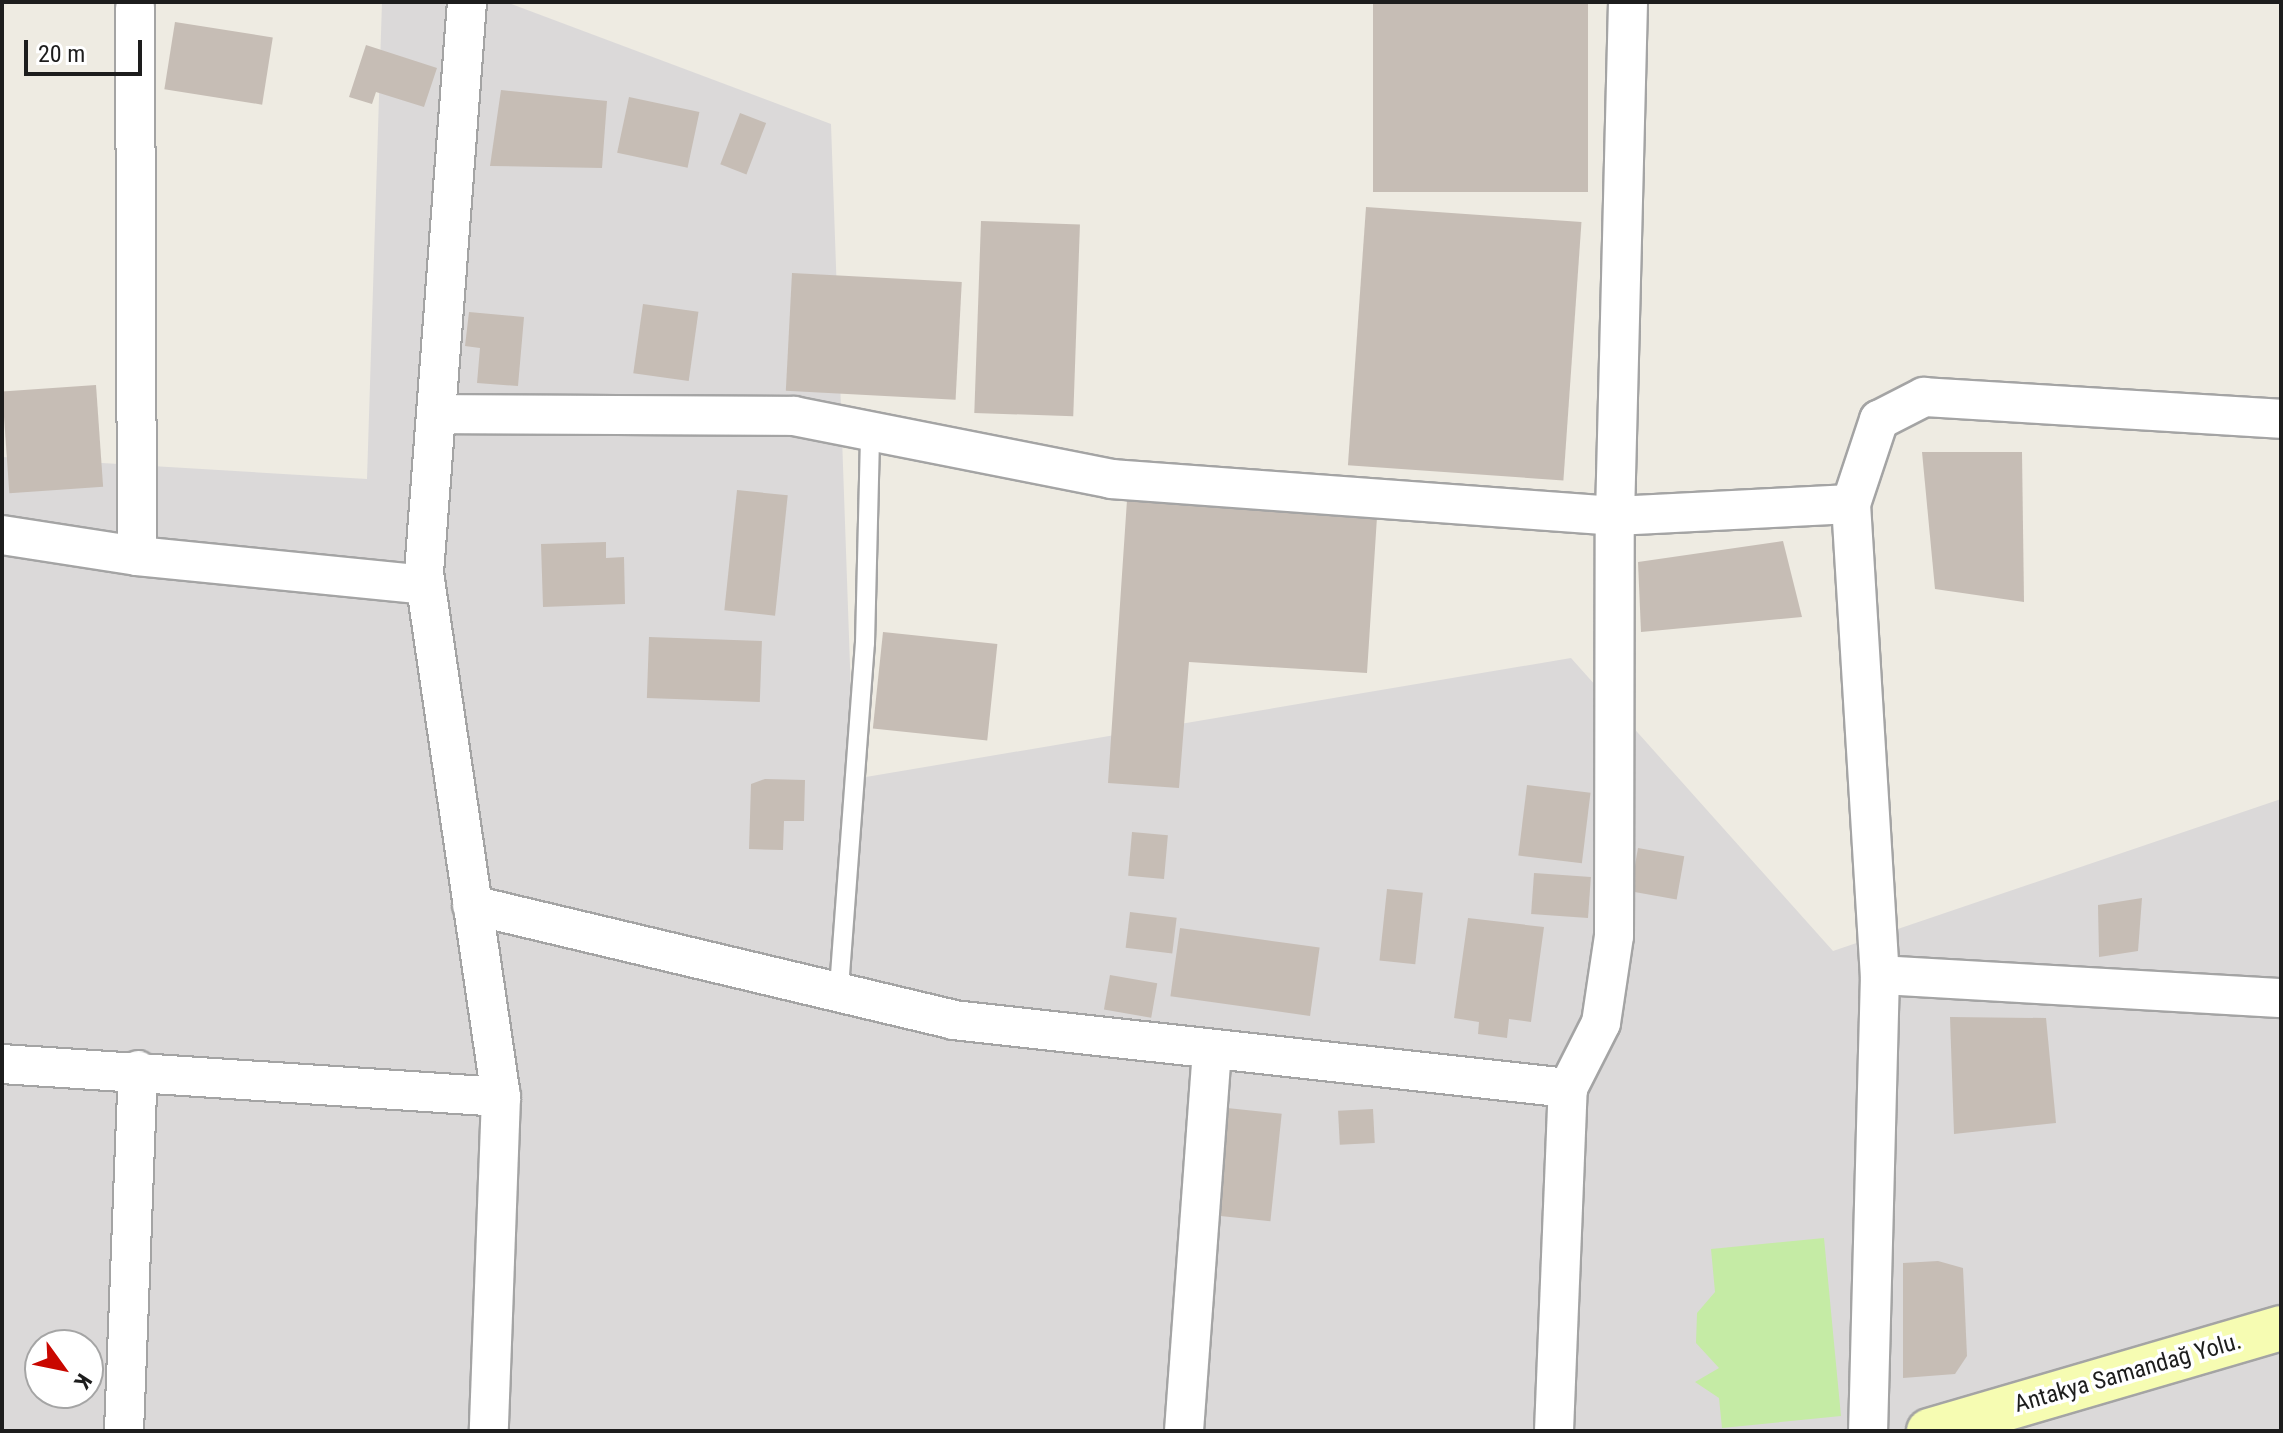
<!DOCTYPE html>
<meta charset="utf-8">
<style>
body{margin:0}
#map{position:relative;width:2283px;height:1433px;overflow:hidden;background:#eeebe2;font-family:"Roboto Condensed",sans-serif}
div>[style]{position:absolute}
.residential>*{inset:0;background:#dbd9d9}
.grass>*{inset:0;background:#c5eba5}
.building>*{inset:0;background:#c6bdb5;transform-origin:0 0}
.roads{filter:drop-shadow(2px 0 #a4a4a4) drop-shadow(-2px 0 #a4a4a4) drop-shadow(0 2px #a4a4a4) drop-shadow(0 -2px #a4a4a4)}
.lane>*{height:18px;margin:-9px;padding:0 9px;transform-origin:9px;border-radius:9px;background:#fff}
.street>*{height:38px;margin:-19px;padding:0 19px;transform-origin:19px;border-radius:19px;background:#fff}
.secondary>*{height:44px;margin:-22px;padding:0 22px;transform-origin:22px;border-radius:22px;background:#f6fcb2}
span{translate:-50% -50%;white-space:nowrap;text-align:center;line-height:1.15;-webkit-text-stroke:7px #fff;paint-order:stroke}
.street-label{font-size:24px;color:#1d1d1d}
.frame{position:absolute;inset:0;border:4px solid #1d1d1d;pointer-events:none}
.north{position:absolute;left:24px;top:1329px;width:80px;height:80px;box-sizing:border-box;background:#fff;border:2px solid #a5a5a5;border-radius:50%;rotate:123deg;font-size:22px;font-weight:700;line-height:32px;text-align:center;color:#1d1d1d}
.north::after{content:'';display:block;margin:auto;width:28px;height:36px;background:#c90700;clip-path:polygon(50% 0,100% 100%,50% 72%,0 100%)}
.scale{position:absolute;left:24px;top:40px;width:118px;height:36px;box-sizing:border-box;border:4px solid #1d1d1d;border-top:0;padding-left:10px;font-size:24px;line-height:28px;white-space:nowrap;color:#1d1d1d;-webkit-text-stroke:6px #fff;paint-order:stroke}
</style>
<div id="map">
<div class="residential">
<div style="clip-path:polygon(evenodd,382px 2px,506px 2px,831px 124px,854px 779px,1571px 658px,1833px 951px,2281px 799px,2281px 1431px,2px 1431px,2px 457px,367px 479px,382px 2px,40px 1345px,88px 1345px,88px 1393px,40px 1393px,40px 1345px)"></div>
</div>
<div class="grass">
<div style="clip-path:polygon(1824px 1238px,1841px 1416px,1722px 1428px,1719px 1398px,1695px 1382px,1719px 1368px,1696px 1343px,1697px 1313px,1715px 1292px,1711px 1249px)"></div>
</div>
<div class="building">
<div style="left:1373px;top:2px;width:215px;height:190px"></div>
<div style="left:175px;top:22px;width:99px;height:68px;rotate:9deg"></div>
<div style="clip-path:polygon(366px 45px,437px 68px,424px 107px,376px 92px,372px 104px,349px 97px)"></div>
<div style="clip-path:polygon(501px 90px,607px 101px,602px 168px,490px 166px)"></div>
<div style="left:629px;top:97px;width:72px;height:57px;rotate:12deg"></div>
<div style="left:740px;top:113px;width:28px;height:55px;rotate:21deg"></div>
<div style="left:1366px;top:207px;width:216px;height:259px;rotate:4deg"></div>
<div style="left:981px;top:221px;width:99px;height:192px;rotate:2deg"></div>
<div style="left:792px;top:273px;width:170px;height:118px;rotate:3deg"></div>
<div style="left:643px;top:304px;width:56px;height:70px;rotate:8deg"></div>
<div style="clip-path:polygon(469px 312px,524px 317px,518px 386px,477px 383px,480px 348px,465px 346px)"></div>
<div style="left:96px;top:385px;width:102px;height:94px;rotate:86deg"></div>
<div style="clip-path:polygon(1922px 452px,2022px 452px,2024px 602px,1935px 589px)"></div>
<div style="left:737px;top:490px;width:51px;height:121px;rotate:6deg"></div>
<div style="clip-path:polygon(1127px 500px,1377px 517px,1367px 673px,1189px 662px,1179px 788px,1108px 783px)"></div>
<div style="clip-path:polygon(1783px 541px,1802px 617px,1641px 632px,1638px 562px)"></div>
<div style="clip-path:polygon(606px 542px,606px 558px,624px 557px,625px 604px,543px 607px,541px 544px)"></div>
<div style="left:883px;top:632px;width:115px;height:97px;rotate:6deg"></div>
<div style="left:649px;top:637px;width:113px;height:61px;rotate:2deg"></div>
<div style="clip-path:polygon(765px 779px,805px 780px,804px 821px,784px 821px,783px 850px,749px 849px,751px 784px)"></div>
<div style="left:1527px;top:785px;width:64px;height:71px;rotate:7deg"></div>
<div style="left:1132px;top:832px;width:36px;height:44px;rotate:5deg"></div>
<div style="left:1638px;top:848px;width:47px;height:44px;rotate:10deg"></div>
<div style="left:1534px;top:873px;width:57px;height:41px;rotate:4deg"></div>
<div style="left:1387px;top:889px;width:36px;height:72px;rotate:6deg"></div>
<div style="clip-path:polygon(2142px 898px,2138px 951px,2099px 957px,2098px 905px)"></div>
<div style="left:1130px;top:912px;width:47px;height:36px;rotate:7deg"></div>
<div style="clip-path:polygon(1468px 918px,1544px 927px,1531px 1022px,1509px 1019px,1507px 1038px,1478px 1034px,1479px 1022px,1454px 1018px)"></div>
<div style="left:1180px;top:928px;width:141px;height:69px;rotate:8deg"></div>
<div style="left:1110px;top:975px;width:48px;height:35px;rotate:10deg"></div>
<div style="clip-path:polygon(1950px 1017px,2046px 1018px,2056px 1123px,1954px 1134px)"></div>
<div style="left:1227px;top:1108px;width:55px;height:108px;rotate:6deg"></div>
<div style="left:1373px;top:1109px;width:34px;height:35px;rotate:87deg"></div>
<div style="clip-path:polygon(1938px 1261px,1963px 1268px,1967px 1356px,1955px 1374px,1903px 1378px,1903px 1263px)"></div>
</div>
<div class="roads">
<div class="lane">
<div style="left:839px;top:988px;width:346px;rotate:-85.7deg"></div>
<div style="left:865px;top:643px;width:212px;rotate:-88.6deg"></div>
</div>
<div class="street">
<div style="left:467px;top:2px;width:573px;rotate:94.31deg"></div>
<div style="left:424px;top:573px;width:530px;rotate:81.64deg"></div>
<div style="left:501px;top:1097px;width:334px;rotate:92.1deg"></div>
<div style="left:135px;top:8px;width:548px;rotate:89.79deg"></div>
<div style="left:440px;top:414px;width:354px;rotate:0.3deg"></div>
<div style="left:794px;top:416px;width:323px;rotate:11.2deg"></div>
<div style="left:1111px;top:479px;width:505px;rotate:4.2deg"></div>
<div style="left:1615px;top:516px;width:236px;rotate:-2.9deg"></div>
<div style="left:1851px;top:504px;width:89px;rotate:-71.6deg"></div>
<div style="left:1879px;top:420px;width:51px;rotate:-27.1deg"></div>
<div style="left:1924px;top:397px;width:358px;rotate:3.5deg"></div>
<div style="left:1851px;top:504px;width:472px;rotate:86.5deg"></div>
<div style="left:1880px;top:975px;width:456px;rotate:91.5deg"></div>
<div style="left:2px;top:535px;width:137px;rotate:8.8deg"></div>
<div style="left:137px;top:556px;width:290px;rotate:5.7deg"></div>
<div style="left:472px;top:905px;width:495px;rotate:13.4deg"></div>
<div style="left:953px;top:1020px;width:619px;rotate:6.31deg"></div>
<div style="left:1880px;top:975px;width:402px;rotate:3.3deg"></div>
<div style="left:2px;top:1064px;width:500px;rotate:3.78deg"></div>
<div style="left:124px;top:1431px;width:361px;rotate:-87.8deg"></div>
<div style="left:1184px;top:1431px;width:378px;rotate:-85.8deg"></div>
<div style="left:1554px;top:1431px;width:343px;rotate:-87.7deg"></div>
<div style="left:1568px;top:1088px;width:73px;rotate:-63.1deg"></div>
<div style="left:1601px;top:1023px;width:88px;rotate:-81.5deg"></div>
<div style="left:1614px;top:936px;width:420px;rotate:-89.9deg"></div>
<div style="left:1615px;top:516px;width:514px;rotate:-88.55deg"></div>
</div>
<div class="secondary">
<div style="left:1929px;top:1431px;width:367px;rotate:-16.3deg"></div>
</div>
</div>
<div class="street-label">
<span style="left:2128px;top:1373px;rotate:-16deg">Antakya Samandağ Yolu.</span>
</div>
<div class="frame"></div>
<div class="north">K</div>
<div class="scale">20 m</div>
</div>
